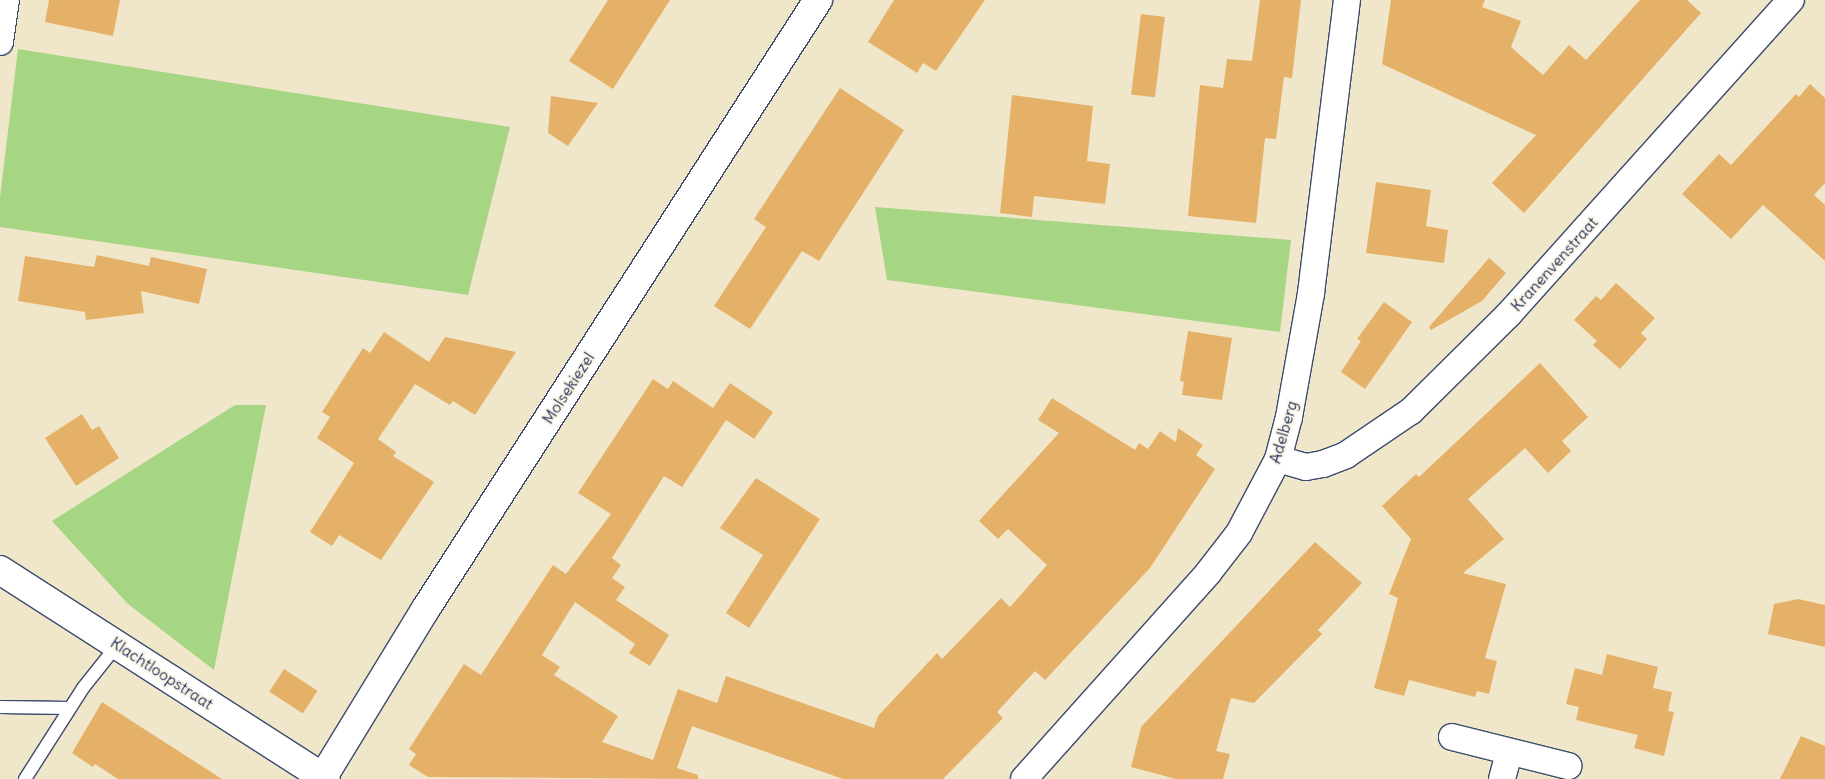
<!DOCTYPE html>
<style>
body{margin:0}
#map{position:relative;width:1825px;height:779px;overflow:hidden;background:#f0e7ca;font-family:Delius,sans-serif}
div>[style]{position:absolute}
.green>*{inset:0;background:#a6d583}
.building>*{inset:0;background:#e5b169;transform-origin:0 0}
.roads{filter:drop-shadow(1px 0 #3b4b6e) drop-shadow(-1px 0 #3b4b6e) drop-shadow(0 1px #3b4b6e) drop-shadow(0 -1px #3b4b6e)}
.lane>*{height:12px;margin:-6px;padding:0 6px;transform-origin:6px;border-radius:6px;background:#fff}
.street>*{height:26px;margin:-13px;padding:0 13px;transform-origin:13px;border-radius:13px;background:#fff}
.secondary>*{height:28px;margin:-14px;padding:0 14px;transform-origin:14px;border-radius:14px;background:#fff}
span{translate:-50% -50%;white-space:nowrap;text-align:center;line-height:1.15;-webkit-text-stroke:4px #fcf5e5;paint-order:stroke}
.street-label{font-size:16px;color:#1b2f5e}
</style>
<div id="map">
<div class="green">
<div style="clip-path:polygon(18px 49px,510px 127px,468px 295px,0 227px,0 197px)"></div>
<div style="clip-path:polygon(875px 207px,1291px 240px,1280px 332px,887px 280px)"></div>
<div style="clip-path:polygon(235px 405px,266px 405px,214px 670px,128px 604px,52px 521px)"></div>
</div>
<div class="building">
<div style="clip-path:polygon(49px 0,120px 0,113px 36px,45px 22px)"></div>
<div style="clip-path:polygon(608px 0,670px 0,613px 89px,569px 61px)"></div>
<div style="clip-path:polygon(894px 0,985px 0,936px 71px,923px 63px,917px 73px,868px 42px)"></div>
<div style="clip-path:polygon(1260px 0,1301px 0,1292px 78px,1284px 77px,1276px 139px,1265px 138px,1256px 223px,1188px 216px,1200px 85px,1223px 88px,1227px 59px,1252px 61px)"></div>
<div style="clip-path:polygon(1391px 0,1485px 0,1482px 7px,1521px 21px,1511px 47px,1543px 75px,1569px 45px,1586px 60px,1640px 0,1687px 0,1701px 13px,1524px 213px,1492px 183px,1536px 135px,1382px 64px)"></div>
<div style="left:1141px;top:14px;width:24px;height:81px;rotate:7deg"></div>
<div style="clip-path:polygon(1810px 84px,1825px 98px,1825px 183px,1814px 195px,1825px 205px,1825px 261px,1763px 205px,1731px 239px,1682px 194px,1719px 154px,1731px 165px,1796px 94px,1799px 97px)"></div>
<div style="clip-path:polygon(840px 88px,904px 130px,819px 261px,802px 251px,750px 329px,714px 306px,766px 227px,754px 219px)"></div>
<div style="clip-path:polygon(1012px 95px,1093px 106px,1087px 161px,1110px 164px,1105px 204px,1034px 196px,1032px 217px,1000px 213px)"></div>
<div style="clip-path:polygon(551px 96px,598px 103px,568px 146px,548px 133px)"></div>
<div style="clip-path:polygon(1376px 182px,1431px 190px,1426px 226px,1448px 230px,1444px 263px,1366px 253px)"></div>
<div style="clip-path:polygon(97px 255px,149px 266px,151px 257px,207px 269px,199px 304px,141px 291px,144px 313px,86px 320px,85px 312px,18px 301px,25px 256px,94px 267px)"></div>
<div style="clip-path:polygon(1489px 258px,1506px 273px,1482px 301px,1431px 330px,1429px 327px)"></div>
<div style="clip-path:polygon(1616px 283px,1655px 318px,1641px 333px,1647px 339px,1620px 369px,1593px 345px,1597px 341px,1574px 320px,1596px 296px,1601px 300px)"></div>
<div style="clip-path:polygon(1384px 302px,1412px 322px,1365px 389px,1341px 372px,1361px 341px,1357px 339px)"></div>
<div style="clip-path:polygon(1188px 331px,1232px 338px,1222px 400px,1182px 395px,1184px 382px,1180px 381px)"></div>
<div style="clip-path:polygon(384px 332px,429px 362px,445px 337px,516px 352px,475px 415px,453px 401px,450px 405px,415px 384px,378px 439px,396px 452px,393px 456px,434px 482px,381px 560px,339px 535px,332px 546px,310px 532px,354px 463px,317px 438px,330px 417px,322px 412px,363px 348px,370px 353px)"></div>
<div style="clip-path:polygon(1540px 363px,1588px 417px,1562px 441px,1571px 451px,1548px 473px,1525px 448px,1468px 499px,1504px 539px,1463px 573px,1506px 584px,1485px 658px,1497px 661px,1489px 694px,1477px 691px,1475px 697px,1409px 680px,1404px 696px,1374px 688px,1398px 598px,1389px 594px,1411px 539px,1382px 506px,1416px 474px,1419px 477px)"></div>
<div style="clip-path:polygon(653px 379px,668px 389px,673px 381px,713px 408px,730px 383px,773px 412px,754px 439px,726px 420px,682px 487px,664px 476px,612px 558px,621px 565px,612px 578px,625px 587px,616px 600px,669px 635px,650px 666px,629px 653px,635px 644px,575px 602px,542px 655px,560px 667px,554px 675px,618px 716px,602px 742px,653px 760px,678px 689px,717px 703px,726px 676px,874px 728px,878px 716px,937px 653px,942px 659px,1001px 598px,1010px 607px,1047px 565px,1008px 529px,998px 539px,979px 521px,1059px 433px,1038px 420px,1052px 398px,1135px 450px,1139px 443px,1148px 449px,1160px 431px,1176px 442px,1178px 428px,1203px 445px,1196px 455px,1215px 469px,1150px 568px,1045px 680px,1035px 671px,997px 712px,1003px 718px,943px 779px,843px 779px,692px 726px,677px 768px,698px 775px,698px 779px,428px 777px,409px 765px,416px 754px,409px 749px,464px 664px,481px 675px,553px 565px,566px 574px,611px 514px,578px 493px)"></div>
<div style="clip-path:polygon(82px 414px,92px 430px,99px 426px,119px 458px,76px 486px,45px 438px)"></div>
<div style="clip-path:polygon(756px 478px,820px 519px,749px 628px,726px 613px,763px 555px,720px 528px)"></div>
<div style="clip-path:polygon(1315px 542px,1362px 583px,1318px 630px,1322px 634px,1254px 703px,1231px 698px,1216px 751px,1230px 754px,1223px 779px,1176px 779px,1131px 767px,1141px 727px)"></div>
<div style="clip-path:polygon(1798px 599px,1825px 605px,1825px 647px,1768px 634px,1774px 604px)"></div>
<div style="clip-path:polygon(1607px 654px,1658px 667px,1653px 688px,1672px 692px,1668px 711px,1674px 712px,1664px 756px,1634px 748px,1638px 735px,1576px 720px,1579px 707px,1566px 704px,1575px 668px,1602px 675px)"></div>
<div style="left:284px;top:669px;width:40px;height:27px;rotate:33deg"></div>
<div style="clip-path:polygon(102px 702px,222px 779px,118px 779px,95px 764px,93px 767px,72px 753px)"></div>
<div style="clip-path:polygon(1801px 736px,1825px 746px,1825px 779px,1780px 779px)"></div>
</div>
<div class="roads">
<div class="lane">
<div style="left:0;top:707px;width:70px;rotate:0.8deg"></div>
<div style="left:25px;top:779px;width:108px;rotate:-57.5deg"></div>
<div style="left:83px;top:688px;width:56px;rotate:-51.5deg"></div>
</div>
<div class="street">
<div style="left:0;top:42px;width:42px;rotate:-81.9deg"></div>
<div style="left:1278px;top:459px;width:29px;rotate:16deg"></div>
<div style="left:1306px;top:467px;width:17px;rotate:-10deg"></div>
<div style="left:1323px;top:464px;width:25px;rotate:-21deg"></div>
<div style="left:1346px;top:455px;width:78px;rotate:-34.1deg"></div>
<div style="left:1411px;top:411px;width:138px;rotate:-44.7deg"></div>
<div style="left:1509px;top:314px;width:422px;rotate:-48.1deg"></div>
<div style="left:1452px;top:737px;width:120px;rotate:14deg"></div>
<div style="left:1024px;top:779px;width:276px;rotate:-48.2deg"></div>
<div style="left:1208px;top:573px;width:51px;rotate:-52.2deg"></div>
<div style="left:1239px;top:533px;width:84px;rotate:-62.2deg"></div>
<div style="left:1278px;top:459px;width:43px;rotate:-75.3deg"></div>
<div style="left:1289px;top:417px;width:126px;rotate:-79.9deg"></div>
<div style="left:1311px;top:293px;width:295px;rotate:-83deg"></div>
<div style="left:1502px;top:779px;width:27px;rotate:-75deg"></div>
</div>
<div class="secondary">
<div style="left:0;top:570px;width:387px;rotate:32.7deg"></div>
<div style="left:323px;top:777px;width:196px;rotate:-58.6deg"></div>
<div style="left:425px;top:610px;width:726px;rotate:-57.21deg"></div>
</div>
</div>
<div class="street-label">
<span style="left:1554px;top:264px;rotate:-48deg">Kranenvenstraat</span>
<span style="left:568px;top:388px;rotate:-57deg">Molsekiezel</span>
<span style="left:1283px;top:432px;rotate:-74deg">Adelberg</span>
<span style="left:162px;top:673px;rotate:33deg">Klachtloopstraat</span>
</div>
</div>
